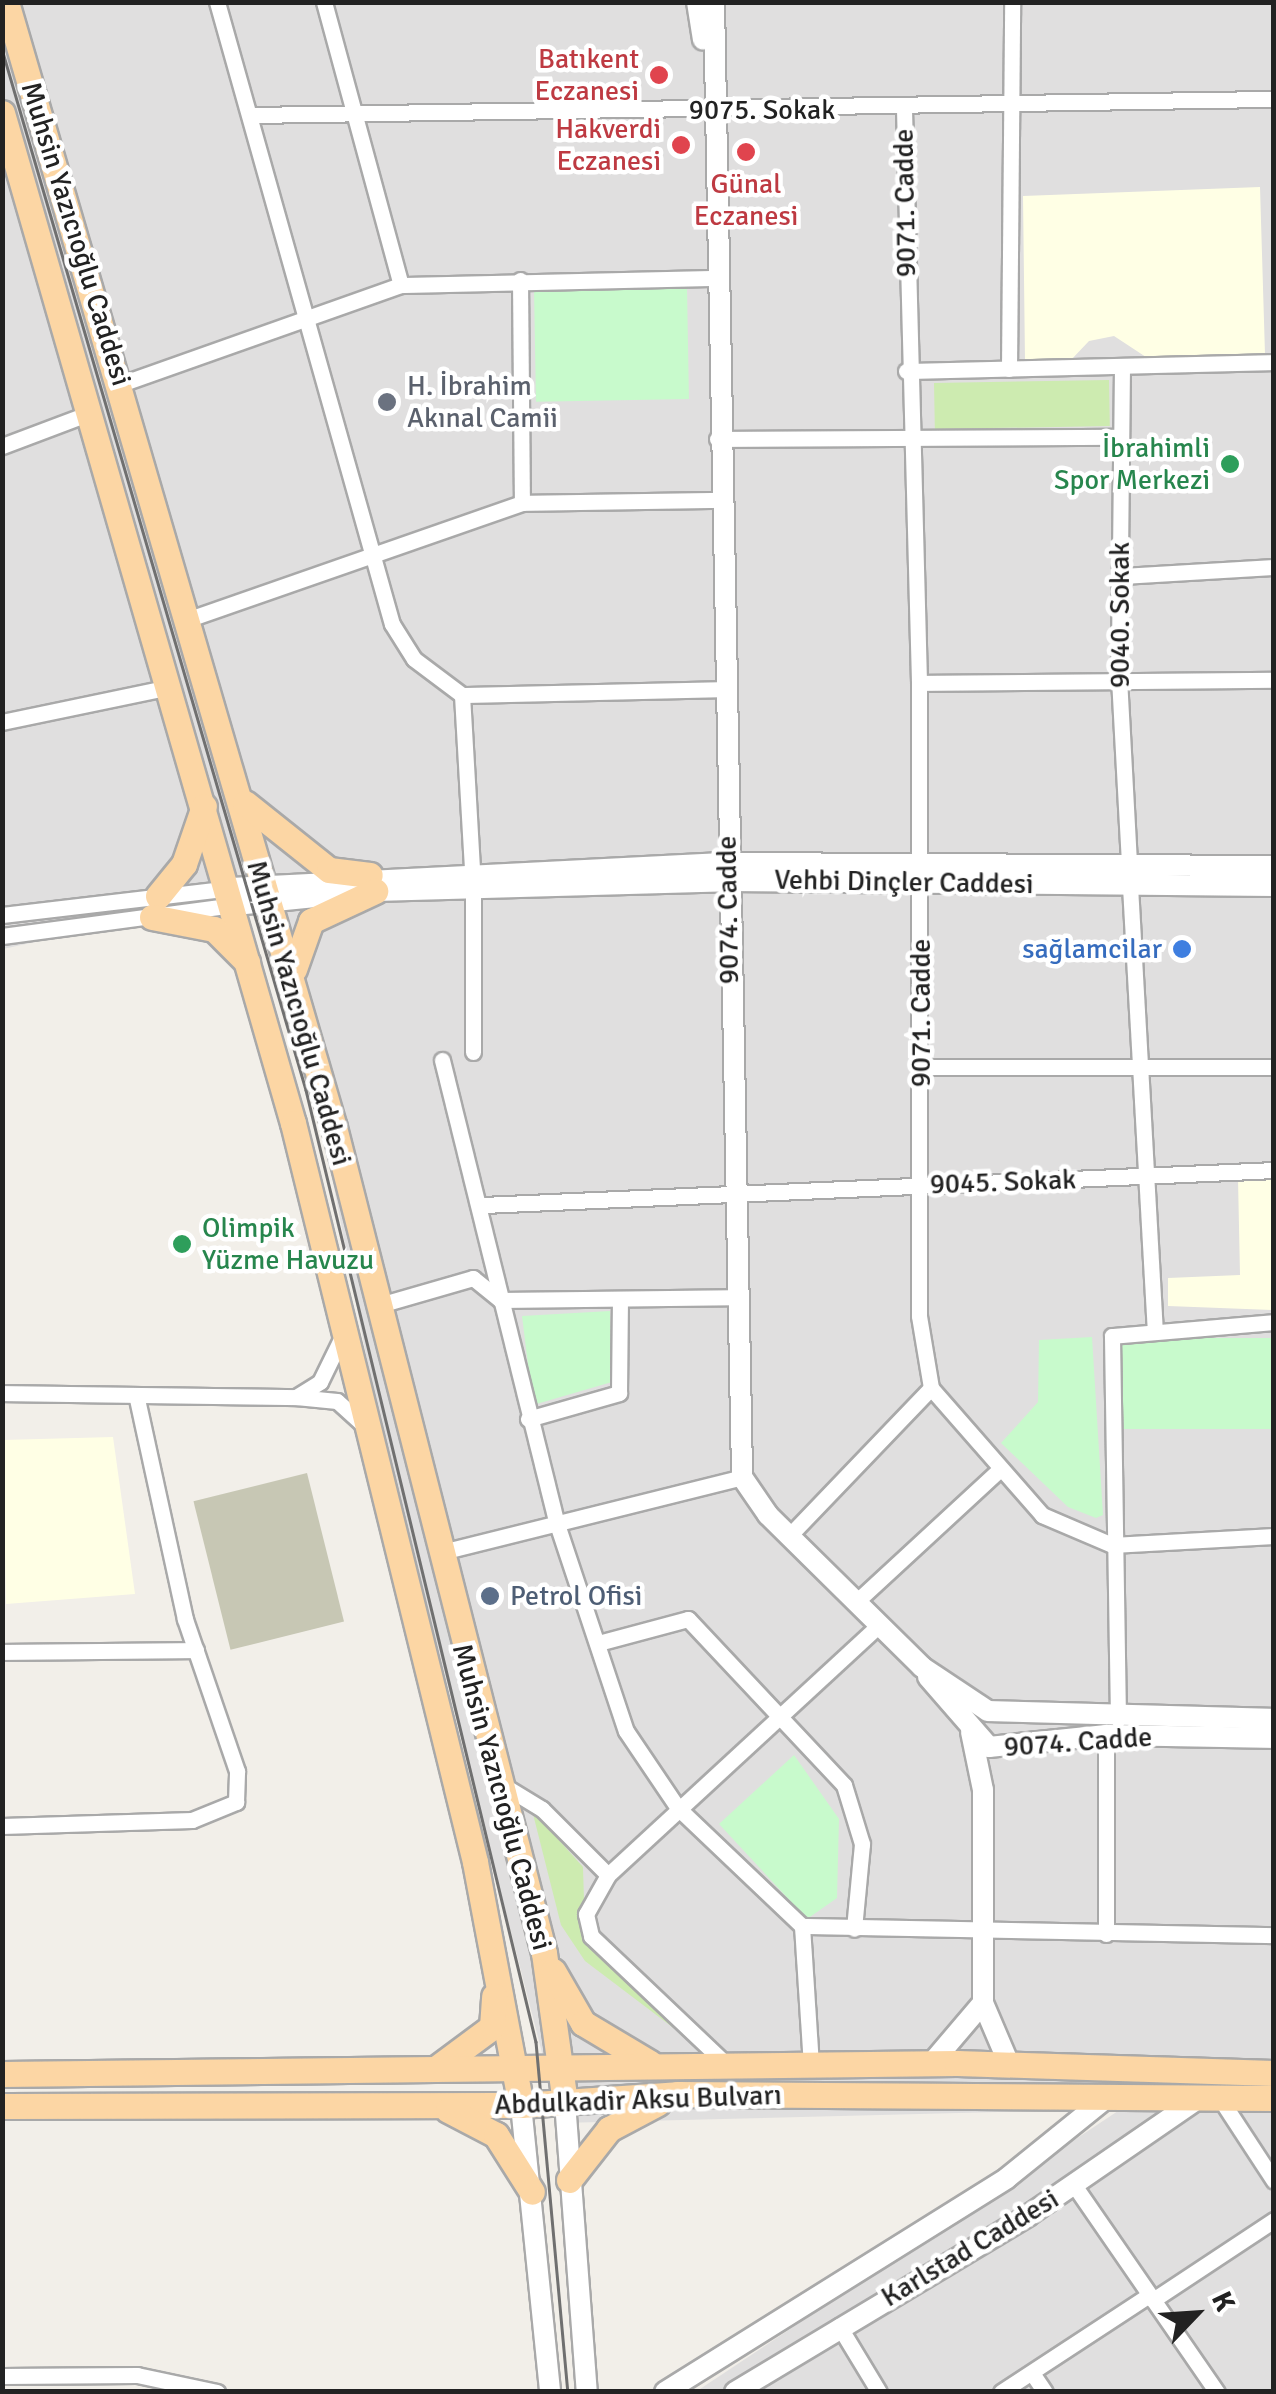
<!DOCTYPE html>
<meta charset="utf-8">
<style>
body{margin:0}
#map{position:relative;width:1276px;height:2394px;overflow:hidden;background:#f2efe9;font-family:Signika,sans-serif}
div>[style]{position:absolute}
.residential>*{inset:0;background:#e0dfdf}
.education>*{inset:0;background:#ffffe5}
.construction>*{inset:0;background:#c7c7b4;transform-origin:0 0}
.grass>*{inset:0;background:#cdebb0;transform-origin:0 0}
.park>*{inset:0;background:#c8facc;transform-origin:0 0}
.roads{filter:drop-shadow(2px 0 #a9a9a9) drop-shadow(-2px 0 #a9a9a9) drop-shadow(0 2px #a9a9a9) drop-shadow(0 -2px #a9a9a9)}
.minor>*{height:15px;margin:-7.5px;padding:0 7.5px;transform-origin:7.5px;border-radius:7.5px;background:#fff}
.tertiary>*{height:20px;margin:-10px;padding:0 10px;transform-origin:10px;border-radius:10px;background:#fff}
.primary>*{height:25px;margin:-12.5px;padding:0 12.5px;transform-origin:12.5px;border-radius:12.5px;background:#fcd6a4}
.tram>*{height:2.5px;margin:-1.25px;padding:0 1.25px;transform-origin:1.25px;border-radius:1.25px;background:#707070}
.dots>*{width:28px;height:28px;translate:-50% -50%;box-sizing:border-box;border:5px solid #fff;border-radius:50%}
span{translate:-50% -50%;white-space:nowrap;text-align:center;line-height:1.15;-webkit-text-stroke:9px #fff;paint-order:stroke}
.health-label{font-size:28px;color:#be3a42}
.right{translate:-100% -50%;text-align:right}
.street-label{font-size:28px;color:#222}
.worship-label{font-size:28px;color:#5b616d}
.left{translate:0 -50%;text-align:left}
.leisure-label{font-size:28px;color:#27864d}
.shop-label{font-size:28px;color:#366cbe}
.service-label{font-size:28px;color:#4e5e75}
.frame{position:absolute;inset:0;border:5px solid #222;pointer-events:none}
.north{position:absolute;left:1146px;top:2264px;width:100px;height:100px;-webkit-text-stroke:8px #fff;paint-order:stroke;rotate:65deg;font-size:28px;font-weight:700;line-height:40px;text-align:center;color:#222}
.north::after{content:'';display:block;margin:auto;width:35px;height:45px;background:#222;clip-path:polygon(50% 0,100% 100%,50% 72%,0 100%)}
</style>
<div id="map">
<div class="residential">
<div style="clip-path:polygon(2px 3px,1273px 3px,1273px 2391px,697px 2391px,1121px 2109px,560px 2123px,375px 1402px,277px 889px,3px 949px)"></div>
</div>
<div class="education">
<div style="clip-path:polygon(1260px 187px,1265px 354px,1149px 359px,1114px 336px,1089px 341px,1070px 361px,1025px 361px,1023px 196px)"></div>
<div style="clip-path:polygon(1273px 1177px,1273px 1310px,1168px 1306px,1168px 1278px,1240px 1275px,1238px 1179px)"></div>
<div style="clip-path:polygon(113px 1437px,135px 1594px,6px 1604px,3px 1440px)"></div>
</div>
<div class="construction">
<div style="left:307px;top:1473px;width:153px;height:117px;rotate:76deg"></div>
</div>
<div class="grass">
<div style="left:1109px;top:380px;width:46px;height:175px;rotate:89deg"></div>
<div style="clip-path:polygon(532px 1810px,583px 1867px,585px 1933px,692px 2042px,585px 1961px,561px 1925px)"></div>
</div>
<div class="park">
<div style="left:687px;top:287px;width:112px;height:153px;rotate:89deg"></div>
<div style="clip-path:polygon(610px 1311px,612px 1382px,533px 1405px,522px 1316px)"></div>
<div style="clip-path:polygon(1092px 1337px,1103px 1515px,1096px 1518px,1068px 1507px,1001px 1443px,1038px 1402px,1039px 1340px)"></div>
<div style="left:1273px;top:1338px;width:91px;height:152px;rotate:90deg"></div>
<div style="clip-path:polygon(794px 1755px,839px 1819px,837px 1898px,807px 1919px,719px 1824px)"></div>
</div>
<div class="roads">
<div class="minor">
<div style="left:217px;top:2px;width:646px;rotate:74.29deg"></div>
<div style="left:392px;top:624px;width:41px;rotate:57.8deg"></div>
<div style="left:414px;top:659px;width:60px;rotate:36.9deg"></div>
<div style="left:462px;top:695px;width:260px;rotate:-1.3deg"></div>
<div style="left:324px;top:2px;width:293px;rotate:74.8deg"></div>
<div style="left:904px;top:109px;width:574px;rotate:88.5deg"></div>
<div style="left:919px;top:683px;width:633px;rotate:90deg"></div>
<div style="left:919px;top:1316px;width:73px;rotate:80.5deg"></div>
<div style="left:931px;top:1388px;width:169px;rotate:48.8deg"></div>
<div style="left:1042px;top:1515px;width:76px;rotate:23.2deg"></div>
<div style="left:1112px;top:1545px;width:162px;rotate:-3.2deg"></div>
<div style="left:250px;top:115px;width:1024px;rotate:-0.9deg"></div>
<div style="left:520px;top:280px;width:223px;rotate:89.5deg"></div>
<div style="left:1122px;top:366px;width:312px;rotate:90.6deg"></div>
<div style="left:1119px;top:678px;width:186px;rotate:86.9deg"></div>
<div style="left:1009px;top:369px;width:367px;rotate:-89.5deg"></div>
<div style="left:906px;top:371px;width:368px;rotate:-1.4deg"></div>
<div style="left:121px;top:384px;width:297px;rotate:-19.5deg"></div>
<div style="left:401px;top:285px;width:313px;rotate:-1.3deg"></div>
<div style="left:717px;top:439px;width:400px;rotate:-0.3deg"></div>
<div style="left:2px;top:446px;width:94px;rotate:-20.6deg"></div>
<div style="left:1121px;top:576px;width:153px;rotate:-3.4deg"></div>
<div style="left:189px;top:619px;width:353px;rotate:-19.2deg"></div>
<div style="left:522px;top:503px;width:197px;rotate:-0.9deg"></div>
<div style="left:919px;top:683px;width:355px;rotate:-0.5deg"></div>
<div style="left:462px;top:695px;width:176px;rotate:86.7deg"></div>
<div style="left:2px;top:722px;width:172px;rotate:-11.8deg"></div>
<div style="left:1130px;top:886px;width:444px;rotate:86.8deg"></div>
<div style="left:2px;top:915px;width:231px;rotate:-6.7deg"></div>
<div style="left:2px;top:936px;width:235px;rotate:-7.6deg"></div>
<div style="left:473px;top:1052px;width:164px;rotate:-90deg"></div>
<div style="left:442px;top:1060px;width:475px;rotate:76.1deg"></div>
<div style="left:556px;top:1521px;width:221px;rotate:71.6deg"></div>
<div style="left:626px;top:1731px;width:93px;rotate:56deg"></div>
<div style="left:678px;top:1808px;width:171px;rotate:43.6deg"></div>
<div style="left:802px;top:1926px;width:472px;rotate:1.1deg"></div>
<div style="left:922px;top:1067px;width:352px"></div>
<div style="left:483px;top:1205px;width:792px;rotate:-2.53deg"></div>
<div style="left:376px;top:1306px;width:101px;rotate:-16.1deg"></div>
<div style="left:473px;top:1278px;width:35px;rotate:39deg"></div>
<div style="left:500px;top:1300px;width:232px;rotate:-0.7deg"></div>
<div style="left:343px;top:1335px;width:52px;rotate:116.1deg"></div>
<div style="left:320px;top:1382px;width:28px;rotate:148deg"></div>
<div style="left:296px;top:1397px;width:41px;rotate:5.6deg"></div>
<div style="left:337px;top:1401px;width:39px;rotate:42deg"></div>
<div style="left:2px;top:1393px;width:294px;rotate:0.8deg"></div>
<div style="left:528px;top:1419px;width:95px;rotate:-15.9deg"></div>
<div style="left:619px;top:1393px;width:91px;rotate:-89.4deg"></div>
<div style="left:789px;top:1536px;width:205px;rotate:-46.2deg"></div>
<div style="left:438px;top:1553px;width:313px;rotate:-14deg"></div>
<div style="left:856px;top:1602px;width:195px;rotate:-42.7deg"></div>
<div style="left:602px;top:1642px;width:89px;rotate:-15deg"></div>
<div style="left:688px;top:1619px;width:228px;rotate:46.8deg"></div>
<div style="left:844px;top:1785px;width:62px;rotate:73deg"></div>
<div style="left:862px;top:1844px;width:85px;rotate:95.4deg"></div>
<div style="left:2px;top:1652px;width:194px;rotate:-0.6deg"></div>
<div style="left:1118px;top:1719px;width:383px;rotate:-90.9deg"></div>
<div style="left:1112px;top:1336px;width:163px;rotate:-4.9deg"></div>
<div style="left:1106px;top:1735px;width:199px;rotate:90deg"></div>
<div style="left:501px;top:1784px;width:48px;rotate:31.4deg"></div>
<div style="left:542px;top:1809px;width:93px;rotate:45deg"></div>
<div style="left:608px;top:1875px;width:369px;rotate:-42.7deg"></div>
<div style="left:2px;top:1826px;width:190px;rotate:-1.8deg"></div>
<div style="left:192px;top:1820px;width:48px;rotate:-22.2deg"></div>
<div style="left:236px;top:1802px;width:31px;rotate:-88deg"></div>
<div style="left:237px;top:1771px;width:161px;rotate:-108.9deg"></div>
<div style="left:185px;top:1619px;width:226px;rotate:-102.3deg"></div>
<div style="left:608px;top:1875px;width:45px;rotate:119.4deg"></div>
<div style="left:586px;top:1914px;width:23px;rotate:77deg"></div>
<div style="left:591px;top:1936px;width:192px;rotate:43.5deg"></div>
<div style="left:802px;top:1926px;width:141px;rotate:86.3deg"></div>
<div style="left:1219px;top:2097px;width:100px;rotate:56.8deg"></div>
<div style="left:1074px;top:2185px;width:252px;rotate:55.4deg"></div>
<div style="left:1153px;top:2300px;width:145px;rotate:-33.5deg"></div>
<div style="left:839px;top:2326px;width:77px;rotate:58.8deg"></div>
<div style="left:1032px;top:2373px;width:23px;rotate:56deg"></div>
<div style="left:2px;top:2376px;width:135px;rotate:-0.4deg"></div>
<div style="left:137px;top:2375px;width:82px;rotate:12deg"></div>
<div style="left:1001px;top:2392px;width:177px;rotate:-33.2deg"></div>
</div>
<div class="tertiary">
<div style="left:697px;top:2px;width:38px;rotate:81deg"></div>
<div style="left:714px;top:2px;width:1475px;rotate:88.91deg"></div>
<div style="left:742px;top:1477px;width:46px;rotate:55.6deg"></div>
<div style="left:768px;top:1515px;width:216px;rotate:44.6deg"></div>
<div style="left:922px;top:1667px;width:79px;rotate:33.7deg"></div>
<div style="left:988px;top:1711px;width:286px;rotate:1.6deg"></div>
<div style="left:231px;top:888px;width:497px;rotate:-2.9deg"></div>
<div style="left:727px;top:863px;width:547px;rotate:0.31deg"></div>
<div style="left:235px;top:905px;width:141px;rotate:-5.7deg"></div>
<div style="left:375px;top:891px;width:353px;rotate:-1.6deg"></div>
<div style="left:728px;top:881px;width:546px;rotate:0.52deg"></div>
<div style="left:928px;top:1677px;width:93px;rotate:48.9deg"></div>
<div style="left:989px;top:1747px;width:118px;rotate:-5.9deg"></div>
<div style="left:1106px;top:1735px;width:168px;rotate:1deg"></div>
<div style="left:971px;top:1732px;width:59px;rotate:78.3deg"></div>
<div style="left:983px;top:1790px;width:213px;rotate:90deg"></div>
<div style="left:983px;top:2003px;width:66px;rotate:66.9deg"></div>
<div style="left:931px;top:2064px;width:80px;rotate:-49.6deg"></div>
<div style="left:565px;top:2102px;width:291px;rotate:85.7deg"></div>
<div style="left:521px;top:2105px;width:288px;rotate:84.2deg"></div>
<div style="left:665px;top:2392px;width:403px;rotate:-32deg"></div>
<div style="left:1007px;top:2178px;width:126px;rotate:-38.9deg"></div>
<div style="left:735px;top:2392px;width:343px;rotate:-31deg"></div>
<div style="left:1029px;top:2215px;width:209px;rotate:-34.5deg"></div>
</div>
<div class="primary">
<div style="left:6px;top:2px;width:1172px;rotate:73.75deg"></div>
<div style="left:334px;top:1127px;width:852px;rotate:75.74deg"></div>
<div style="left:544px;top:1953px;width:150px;rotate:82deg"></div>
<div style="left:2px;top:113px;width:1051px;rotate:73.93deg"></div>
<div style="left:293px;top:1123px;width:761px;rotate:76.16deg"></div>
<div style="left:475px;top:1862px;width:247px;rotate:79.3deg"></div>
<div style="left:245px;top:803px;width:107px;rotate:38.6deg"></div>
<div style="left:329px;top:870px;width:41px;rotate:7deg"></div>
<div style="left:158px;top:896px;width:41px;rotate:-50.9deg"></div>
<div style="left:184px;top:864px;width:61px;rotate:-71deg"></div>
<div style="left:152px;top:917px;width:63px;rotate:11deg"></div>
<div style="left:214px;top:929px;width:47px;rotate:45deg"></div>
<div style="left:294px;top:969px;width:51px;rotate:-70.5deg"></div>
<div style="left:311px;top:921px;width:71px;rotate:-25.1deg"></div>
<div style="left:553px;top:1971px;width:60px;rotate:60deg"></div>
<div style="left:583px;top:2023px;width:78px;rotate:30.8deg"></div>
<div style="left:438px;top:2067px;width:67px;rotate:-36.5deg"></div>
<div style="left:492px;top:2027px;width:31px;rotate:-86deg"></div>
<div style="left:2px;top:2074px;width:955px;rotate:-0.66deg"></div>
<div style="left:957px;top:2063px;width:317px;rotate:1.8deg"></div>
<div style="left:2px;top:2106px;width:519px;rotate:-0.11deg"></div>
<div style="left:521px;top:2105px;width:156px;rotate:-4deg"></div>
<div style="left:677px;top:2094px;width:597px;rotate:0.38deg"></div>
<div style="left:448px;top:2110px;width:54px;rotate:27.5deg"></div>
<div style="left:496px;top:2135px;width:67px;rotate:57.7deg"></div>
<div style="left:569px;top:2180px;width:65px;rotate:-51.9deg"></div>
<div style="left:609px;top:2129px;width:55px;rotate:-28deg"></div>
</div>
</div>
<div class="tram">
<div style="left:2px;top:49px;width:1084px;rotate:73.72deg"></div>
<div style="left:306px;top:1090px;width:979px;rotate:76.42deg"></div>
<div style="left:536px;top:2042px;width:351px;rotate:84.8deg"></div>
</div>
<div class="dots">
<div style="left:659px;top:75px;background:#e0444e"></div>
<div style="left:681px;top:145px;background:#e0444e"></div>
<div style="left:746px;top:152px;background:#e0444e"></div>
<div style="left:387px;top:402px;background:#6b7280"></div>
<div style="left:1230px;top:464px;background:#2e9e5b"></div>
<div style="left:1182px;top:949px;background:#3f7fe0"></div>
<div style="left:182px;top:1244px;background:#2e9e5b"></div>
<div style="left:490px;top:1596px;background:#5c6f8a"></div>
</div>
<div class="health-label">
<span class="right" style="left:639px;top:75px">Batıkent<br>Eczanesi</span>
<span class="right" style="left:661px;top:145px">Hakverdi<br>Eczanesi</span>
<span style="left:746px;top:200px">Günal<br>Eczanesi</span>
</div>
<div class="street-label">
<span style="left:762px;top:110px">9075. Sokak</span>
<span style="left:905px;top:203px;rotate:-91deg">9071. Cadde</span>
<span style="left:76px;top:234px;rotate:73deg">Muhsin Yazıcıoğlu Caddesi</span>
<span style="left:1120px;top:615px;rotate:-90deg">9040. Sokak</span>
<span style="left:904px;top:882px;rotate:1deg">Vehbi Dinçler Caddesi</span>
<span style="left:728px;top:910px;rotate:-91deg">9074. Cadde</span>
<span style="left:299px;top:1013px;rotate:74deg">Muhsin Yazıcıoğlu Caddesi</span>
<span style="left:921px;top:1013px;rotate:-90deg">9071. Cadde</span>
<span style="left:1003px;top:1182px;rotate:-2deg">9045. Sokak</span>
<span style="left:1078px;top:1742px;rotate:-4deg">9074. Cadde</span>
<span style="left:502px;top:1797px;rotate:75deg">Muhsin Yazıcıoğlu Caddesi</span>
<span style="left:638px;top:2100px;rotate:-2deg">Abdulkadir Aksu Bulvarı</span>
<span style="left:970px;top:2248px;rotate:-31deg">Karlstad Caddesi</span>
</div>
<div class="worship-label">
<span class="left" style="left:407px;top:402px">H. İbrahim<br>Akınal Camii</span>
</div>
<div class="leisure-label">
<span class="right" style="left:1210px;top:464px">İbrahimli<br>Spor Merkezi</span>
<span class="left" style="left:202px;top:1244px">Olimpik<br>Yüzme Havuzu</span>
</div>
<div class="shop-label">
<span class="right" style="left:1162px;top:949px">sağlamcilar</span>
</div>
<div class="service-label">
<span class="left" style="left:510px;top:1596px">Petrol Ofisi</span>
</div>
<div class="frame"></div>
<div class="north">K</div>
</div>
